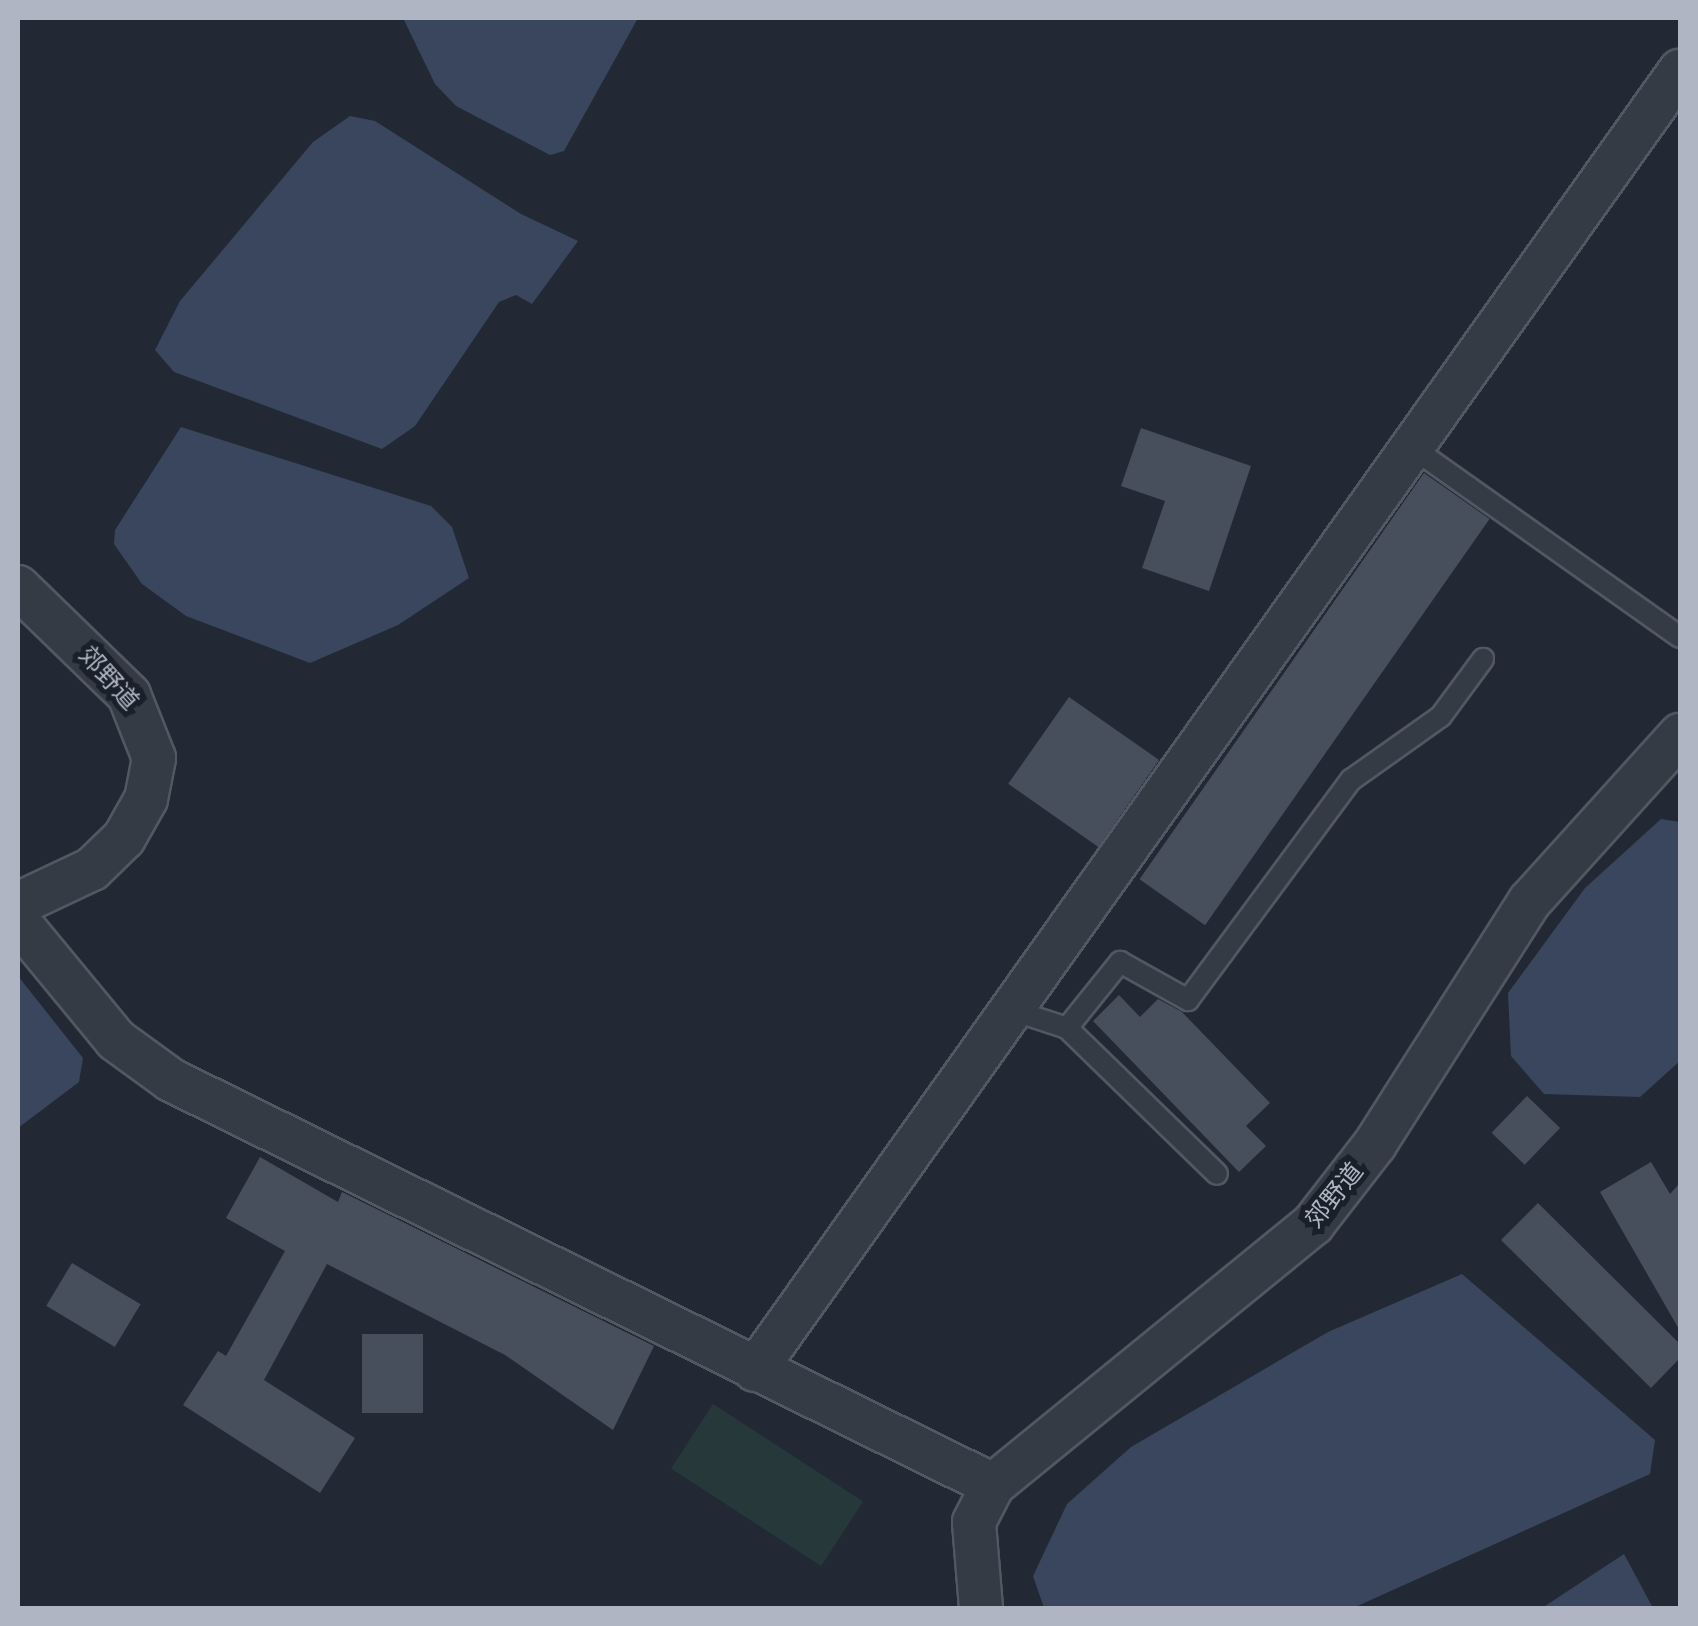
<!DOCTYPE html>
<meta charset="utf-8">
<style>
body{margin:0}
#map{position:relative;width:1698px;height:1626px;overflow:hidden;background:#222935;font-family:Inter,"Noto Sans SC",sans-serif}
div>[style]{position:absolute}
.green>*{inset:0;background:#27383a;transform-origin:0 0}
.water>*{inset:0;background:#39465d}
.building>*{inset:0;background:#474f5d;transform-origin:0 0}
.roads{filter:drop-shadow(2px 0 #525863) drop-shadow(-2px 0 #525863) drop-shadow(0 2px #525863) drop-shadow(0 -2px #525863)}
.lane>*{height:20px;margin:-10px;padding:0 10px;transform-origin:10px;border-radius:10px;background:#353b45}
.street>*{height:42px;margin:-21px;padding:0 21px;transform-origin:21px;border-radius:21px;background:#353b45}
span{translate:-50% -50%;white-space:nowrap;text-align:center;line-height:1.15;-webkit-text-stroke:10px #1a202a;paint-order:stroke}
.street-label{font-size:25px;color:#afb5c2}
.frame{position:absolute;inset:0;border:20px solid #afb5c2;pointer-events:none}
</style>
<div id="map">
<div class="green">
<div style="left:713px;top:1404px;width:179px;height:77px;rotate:33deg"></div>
</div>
<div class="water">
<div style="clip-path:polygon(403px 18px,638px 18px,564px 151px,550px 155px,456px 106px,435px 84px)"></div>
<div style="clip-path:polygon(350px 116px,375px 121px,521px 214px,578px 241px,532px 304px,516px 295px,499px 302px,415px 426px,382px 449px,174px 372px,155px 350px,180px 301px,313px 142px)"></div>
<div style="clip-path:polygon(181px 427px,431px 506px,452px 527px,469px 578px,398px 625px,310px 663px,186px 616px,142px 584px,114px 544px,115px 530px)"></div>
<div style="clip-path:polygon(1661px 819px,1680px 822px,1680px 1061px,1640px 1097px,1544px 1094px,1511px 1056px,1508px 993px,1585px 888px)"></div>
<div style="clip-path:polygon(18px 976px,83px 1058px,79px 1082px,18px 1128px)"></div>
<div style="clip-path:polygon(1462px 1274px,1655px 1440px,1650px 1474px,1353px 1608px,1044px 1608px,1033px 1576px,1067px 1504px,1131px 1447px,1328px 1332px)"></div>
<div style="clip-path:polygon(1624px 1554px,1653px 1608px,1542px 1608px)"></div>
</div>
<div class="building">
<div style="clip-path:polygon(1141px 428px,1251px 466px,1209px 591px,1142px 568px,1165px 501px,1121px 486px)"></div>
<div style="left:1424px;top:473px;width:80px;height:496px;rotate:35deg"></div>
<div style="left:1069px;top:697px;width:110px;height:106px;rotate:35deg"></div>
<div style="clip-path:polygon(1119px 995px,1140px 1017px,1158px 999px,1182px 1012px,1270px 1103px,1246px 1126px,1266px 1146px,1239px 1172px,1093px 1021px)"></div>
<div style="left:1527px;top:1096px;width:46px;height:51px;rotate:44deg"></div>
<div style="clip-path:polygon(260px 1157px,338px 1202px,342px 1192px,654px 1346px,613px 1430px,505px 1355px,327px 1264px,264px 1380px,355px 1438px,320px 1493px,183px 1405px,218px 1351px,226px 1356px,285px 1251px,226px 1218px)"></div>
<div style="clip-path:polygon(1651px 1162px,1670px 1194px,1680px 1183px,1680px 1331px,1600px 1192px)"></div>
<div style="clip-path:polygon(1538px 1203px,1680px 1344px,1680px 1358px,1651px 1388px,1501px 1240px)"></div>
<div style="left:72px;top:1263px;width:80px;height:50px;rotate:31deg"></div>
<div style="left:362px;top:1334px;width:61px;height:79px"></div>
</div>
<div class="roads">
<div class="lane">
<div style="left:1413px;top:448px;width:327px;rotate:35.3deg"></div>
<div style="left:1009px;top:1009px;width:61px;rotate:18.1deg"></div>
<div style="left:1067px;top:1028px;width:209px;rotate:44.2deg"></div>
<div style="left:1067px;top:1028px;width:85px;rotate:-51.2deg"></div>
<div style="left:1120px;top:962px;width:78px;rotate:29.2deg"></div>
<div style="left:1188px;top:1000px;width:274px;rotate:-53.5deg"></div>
<div style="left:1351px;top:780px;width:110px;rotate:-35.4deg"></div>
<div style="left:1441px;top:716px;width:71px;rotate:-53.6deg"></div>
</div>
<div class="street">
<div style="left:18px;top:587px;width:155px;rotate:44.2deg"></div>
<div style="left:129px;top:695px;width:68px;rotate:68.4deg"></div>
<div style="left:154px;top:758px;width:42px;rotate:101deg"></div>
<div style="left:146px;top:799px;width:45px;rotate:119.4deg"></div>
<div style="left:124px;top:838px;width:45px;rotate:135.9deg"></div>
<div style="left:92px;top:869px;width:82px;rotate:154.7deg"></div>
<div style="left:18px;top:921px;width:154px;rotate:50.5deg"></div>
<div style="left:116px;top:1040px;width:68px;rotate:36deg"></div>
<div style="left:171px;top:1080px;width:916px;rotate:26.23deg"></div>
<div style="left:755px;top:1370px;width:1595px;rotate:-54.55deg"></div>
<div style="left:981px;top:1608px;width:86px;rotate:-94.7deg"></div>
<div style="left:974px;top:1522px;width:42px;rotate:-62.8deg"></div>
<div style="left:993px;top:1485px;width:413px;rotate:-39.2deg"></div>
<div style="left:1313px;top:1224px;width:101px;rotate:-52.2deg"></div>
<div style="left:1375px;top:1144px;width:288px;rotate:-57.5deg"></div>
<div style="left:1530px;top:901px;width:224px;rotate:-47.9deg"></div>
</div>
</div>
<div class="street-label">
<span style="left:109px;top:678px;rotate:48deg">郊野道</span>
<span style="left:1334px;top:1195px;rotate:-51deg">郊野道</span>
</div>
<div class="frame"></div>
</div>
